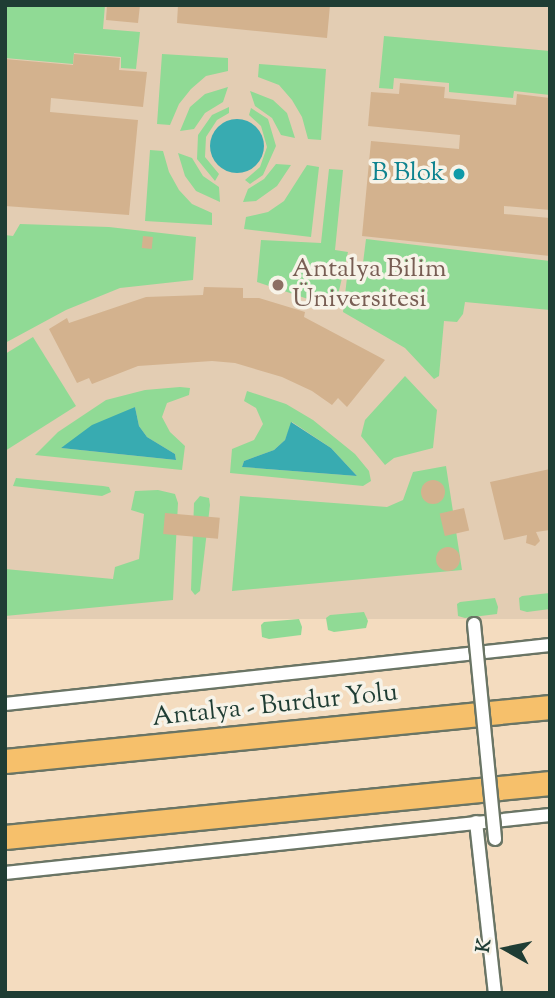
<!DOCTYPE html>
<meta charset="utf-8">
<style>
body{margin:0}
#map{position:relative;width:555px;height:998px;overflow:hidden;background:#f4dcbf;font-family:"Sorts Mill Goudy",serif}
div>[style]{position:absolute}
.built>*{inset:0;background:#e3cdb3;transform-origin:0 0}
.green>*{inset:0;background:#90da95}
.water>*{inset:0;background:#38abb1}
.round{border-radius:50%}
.building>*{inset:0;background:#d3b28e;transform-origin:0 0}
.roads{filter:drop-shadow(2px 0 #6a7565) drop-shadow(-2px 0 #6a7565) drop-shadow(0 2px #6a7565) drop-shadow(0 -2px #6a7565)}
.street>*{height:12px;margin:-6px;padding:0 6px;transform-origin:6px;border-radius:6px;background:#fff}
.highway>*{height:23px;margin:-11.5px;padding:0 11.5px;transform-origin:11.5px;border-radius:11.5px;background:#f6c06b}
.bridges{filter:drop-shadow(2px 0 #6a7565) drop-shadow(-2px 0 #6a7565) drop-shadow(0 2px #6a7565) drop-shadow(0 -2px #6a7565)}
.street-bridge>*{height:12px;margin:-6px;padding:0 6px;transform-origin:6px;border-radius:6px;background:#fff}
.dots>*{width:19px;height:19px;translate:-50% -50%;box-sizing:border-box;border:4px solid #f7f3e8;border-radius:50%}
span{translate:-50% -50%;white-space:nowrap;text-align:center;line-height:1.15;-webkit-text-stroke:7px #f7f3e8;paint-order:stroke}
.culture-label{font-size:26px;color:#0d838f}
.right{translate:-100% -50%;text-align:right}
.education-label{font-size:26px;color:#785e54}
.left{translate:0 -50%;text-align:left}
.street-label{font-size:26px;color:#1f3d34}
.frame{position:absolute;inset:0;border:7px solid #1f3d34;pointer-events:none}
.north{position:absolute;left:471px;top:914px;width:70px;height:70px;-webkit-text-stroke:5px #f7f3e8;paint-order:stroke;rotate:279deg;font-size:19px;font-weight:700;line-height:28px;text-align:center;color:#1f3d34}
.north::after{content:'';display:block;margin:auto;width:24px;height:32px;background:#1f3d34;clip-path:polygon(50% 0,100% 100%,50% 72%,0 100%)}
</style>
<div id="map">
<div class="built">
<div style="left:5px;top:5px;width:545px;height:614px"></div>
</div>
<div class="green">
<div style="clip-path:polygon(5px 5px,105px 5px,103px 29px,140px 32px,136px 69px,121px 68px,121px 57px,74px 53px,73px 64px,5px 58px)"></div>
<div style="clip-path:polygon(384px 36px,550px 51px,550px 95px,514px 91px,513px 98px,449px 92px,449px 83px,394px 78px,393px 89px,379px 88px)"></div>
<div style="clip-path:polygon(162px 54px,228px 58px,228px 71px,206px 76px,191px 89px,179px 104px,170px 125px,157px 124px)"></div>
<div style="clip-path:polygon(259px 64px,326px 69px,321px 140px,308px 139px,302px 117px,292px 100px,279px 85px,258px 77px)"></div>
<div style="clip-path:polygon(228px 87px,223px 102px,205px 113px,194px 129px,180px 131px,190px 107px,205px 94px)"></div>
<div style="clip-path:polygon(250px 91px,273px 100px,287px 113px,295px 138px,281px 135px,272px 118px,255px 106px)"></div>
<div style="clip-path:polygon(229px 107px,229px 113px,217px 120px,206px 137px,205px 157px,219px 174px,215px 181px,197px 159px,198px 135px,212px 115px)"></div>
<div style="clip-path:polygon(251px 108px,268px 119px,276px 146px,263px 175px,250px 184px,245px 180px,260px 167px,267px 147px,261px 126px,249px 115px)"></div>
<div style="clip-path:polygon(150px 150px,163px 151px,169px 172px,179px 190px,192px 204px,212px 213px,212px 225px,145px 221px)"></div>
<div style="clip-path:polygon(178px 153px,192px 158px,203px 176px,219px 187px,220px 202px,196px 191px,185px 176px)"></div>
<div style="clip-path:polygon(276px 164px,291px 165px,277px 186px,256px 201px,243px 202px,248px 189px,264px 179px)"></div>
<div style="clip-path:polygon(307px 165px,319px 167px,311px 237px,244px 229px,246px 217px,268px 212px,284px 201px)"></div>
<div style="clip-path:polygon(329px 169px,343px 170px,335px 250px,348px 252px,335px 308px,257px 282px,261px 240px,321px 243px)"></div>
<div style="clip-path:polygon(20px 224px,109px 227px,196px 237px,193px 280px,120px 288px,66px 310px,5px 343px,5px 235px,13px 236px)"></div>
<div style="clip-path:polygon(366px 239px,550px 261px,550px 310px,465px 302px,463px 314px,457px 322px,444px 321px,439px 376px,434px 379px,405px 348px,343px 312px,348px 269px,362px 271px)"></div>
<div style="clip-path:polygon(33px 337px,76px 406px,5px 451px,5px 354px)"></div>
<div style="clip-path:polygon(405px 376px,437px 410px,433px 448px,394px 458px,385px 465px,361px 436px,365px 420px)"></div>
<div style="clip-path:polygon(evenodd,180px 387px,190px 388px,189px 395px,167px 403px,162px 417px,170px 432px,185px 446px,182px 470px,35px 455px,58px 432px,106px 400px,145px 390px,180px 387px,135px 407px,139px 426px,147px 437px,175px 454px,176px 460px,61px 448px,135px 407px)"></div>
<div style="clip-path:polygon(evenodd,247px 391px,286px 404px,313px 420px,355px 454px,369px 471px,371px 481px,363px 486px,230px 473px,232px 449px,254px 440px,263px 424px,256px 408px,244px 401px,247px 391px,292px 422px,331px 448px,357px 476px,242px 467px,244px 461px,274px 450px,285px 440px,292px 422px)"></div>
<div style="clip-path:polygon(446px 466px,462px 570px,232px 591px,240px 496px,387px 507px,403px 500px,413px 472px)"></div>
<div style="clip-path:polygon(16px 478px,103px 486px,109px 487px,111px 492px,102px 496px,13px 486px)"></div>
<div style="clip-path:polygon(158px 490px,175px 494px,178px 503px,173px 600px,5px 616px,5px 569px,113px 579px,115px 567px,139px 559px,144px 514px,131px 510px,135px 491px)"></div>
<div style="clip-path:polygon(200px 496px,209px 498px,210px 505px,200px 591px,195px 595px,191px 590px,194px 503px)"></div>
<div style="clip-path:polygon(550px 593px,550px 609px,527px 612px,520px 610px,519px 598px,522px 596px)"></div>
<div style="clip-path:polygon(495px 598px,498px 607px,497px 614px,465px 618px,458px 616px,457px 604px,460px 602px)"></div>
<div style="clip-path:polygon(364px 612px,368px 621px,366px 628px,334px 632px,328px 630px,326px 618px,330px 615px)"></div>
<div style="clip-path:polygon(299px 619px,302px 627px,301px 635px,269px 639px,262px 637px,261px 625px,264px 622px)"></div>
</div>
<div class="water">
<div class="round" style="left:210px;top:119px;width:54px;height:54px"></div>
<div style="clip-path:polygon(135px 407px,139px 426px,147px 437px,175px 454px,176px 460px,61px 448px,92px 425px)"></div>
<div style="clip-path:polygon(291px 422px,331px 448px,357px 476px,242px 467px,244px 461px,274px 450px,285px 440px)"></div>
</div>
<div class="building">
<div style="clip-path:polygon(107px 5px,140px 5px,138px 23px,106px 20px)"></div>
<div style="clip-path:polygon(178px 5px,330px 5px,327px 38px,177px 23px)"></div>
<div style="clip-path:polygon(74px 54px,120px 58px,119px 70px,147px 72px,143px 107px,51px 98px,50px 112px,138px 120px,129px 215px,5px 206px,5px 59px,73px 65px)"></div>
<div style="clip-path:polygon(400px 83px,445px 87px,444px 98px,516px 105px,517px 94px,550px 98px,550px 210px,504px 206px,504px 214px,550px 218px,550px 256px,362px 236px,371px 141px,459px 149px,460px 135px,368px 126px,371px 92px,399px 94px)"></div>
<div style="left:143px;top:236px;width:10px;height:12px;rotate:6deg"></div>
<div style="clip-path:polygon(204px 287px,243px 288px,243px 298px,259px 298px,305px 312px,304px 317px,385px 360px,347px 407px,338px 398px,332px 405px,312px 391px,282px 377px,235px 363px,212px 361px,138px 366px,92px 384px,89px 378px,77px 383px,49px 329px,67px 318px,69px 323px,146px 297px,203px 295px)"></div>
<div style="clip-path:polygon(550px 469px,550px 530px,536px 532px,540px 541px,535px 546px,526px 543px,527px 535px,504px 540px,490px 482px)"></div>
<div class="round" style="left:421px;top:480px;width:24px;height:24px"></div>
<div style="left:464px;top:508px;width:23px;height:25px;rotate:77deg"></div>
<div style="left:165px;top:513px;width:55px;height:21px;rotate:5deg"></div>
<div class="round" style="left:436px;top:547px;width:24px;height:24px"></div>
</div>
<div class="roads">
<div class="street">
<div style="left:5px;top:704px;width:548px;rotate:-6.18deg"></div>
<div style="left:476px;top:822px;width:172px;rotate:83.7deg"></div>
<div style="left:5px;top:873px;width:548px;rotate:-6.07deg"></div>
</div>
<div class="highway">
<div style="left:5px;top:761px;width:548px;rotate:-5.66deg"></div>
<div style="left:5px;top:837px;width:548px;rotate:-5.66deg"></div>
</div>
</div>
<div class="bridges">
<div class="street-bridge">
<div style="left:474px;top:624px;width:216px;rotate:84.4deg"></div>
</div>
</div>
<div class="dots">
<div style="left:459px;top:174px;background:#0f9aa8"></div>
<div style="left:278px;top:285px;background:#8d6e63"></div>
</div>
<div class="culture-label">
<span class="right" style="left:445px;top:174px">B Blok</span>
</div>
<div class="education-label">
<span class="left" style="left:292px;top:285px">Antalya Bilim<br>Üniversitesi</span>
</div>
<div class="street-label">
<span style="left:275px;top:706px;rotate:-6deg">Antalya - Burdur Yolu</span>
</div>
<div class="frame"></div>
<div class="north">K</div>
</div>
